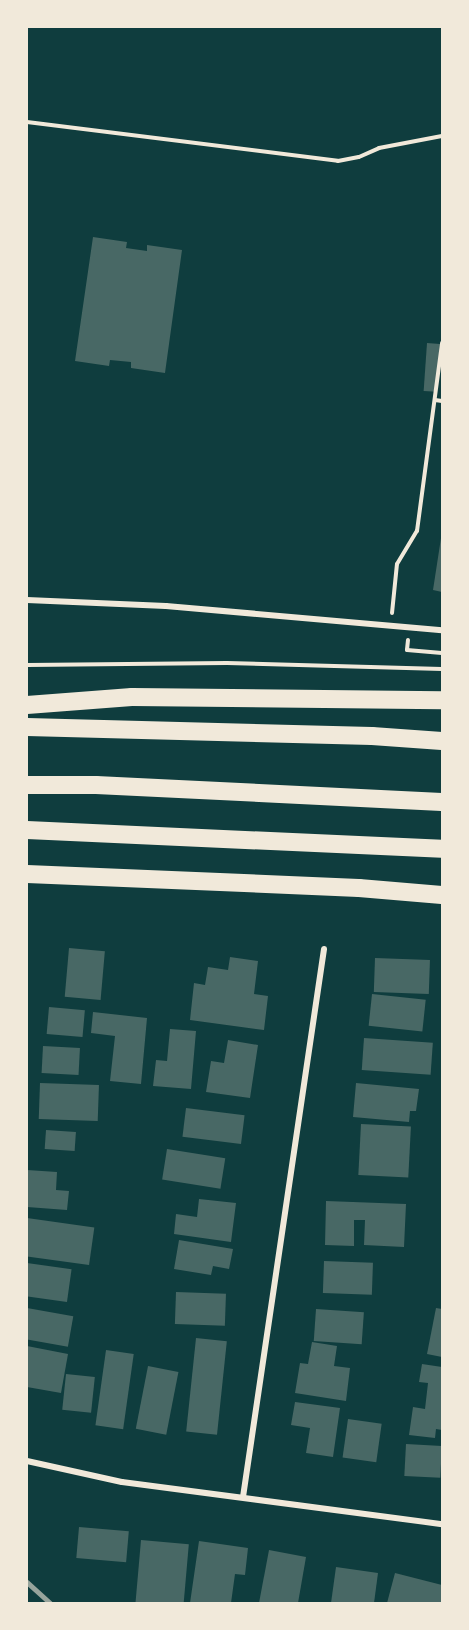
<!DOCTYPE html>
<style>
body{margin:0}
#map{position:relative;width:469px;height:1630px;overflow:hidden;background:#0f3d3e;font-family:Inter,sans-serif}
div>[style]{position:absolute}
.building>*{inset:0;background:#486865;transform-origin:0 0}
.path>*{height:4px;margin:-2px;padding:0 2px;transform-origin:2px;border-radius:2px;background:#f1e9da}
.minor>*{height:6px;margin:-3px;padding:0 3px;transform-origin:3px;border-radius:3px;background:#f1e9da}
.motorway>*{height:18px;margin:-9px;padding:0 9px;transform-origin:9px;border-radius:9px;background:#f1e9da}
.rail>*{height:4.5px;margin:-2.25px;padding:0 2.25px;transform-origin:2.25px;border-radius:2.25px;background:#97a49c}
span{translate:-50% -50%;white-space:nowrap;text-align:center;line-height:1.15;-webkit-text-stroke:4.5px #f1e9da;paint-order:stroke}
.frame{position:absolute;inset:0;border:28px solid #f1e9da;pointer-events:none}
</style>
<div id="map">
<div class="building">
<div style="clip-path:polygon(93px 237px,127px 242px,126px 248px,147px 251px,147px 245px,182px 250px,165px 373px,131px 368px,131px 362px,110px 360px,109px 366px,75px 361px)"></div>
<div style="left:427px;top:343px;width:13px;height:48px;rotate:4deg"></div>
<div style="clip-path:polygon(441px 538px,442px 538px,442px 592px,433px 590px)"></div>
<div style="left:69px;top:948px;width:36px;height:49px;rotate:5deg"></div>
<div style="clip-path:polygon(230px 957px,258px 961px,254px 994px,268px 996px,264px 1030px,190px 1020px,194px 983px,205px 985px,208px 967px,228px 970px)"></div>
<div style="left:375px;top:958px;width:55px;height:34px;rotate:2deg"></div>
<div style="left:372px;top:994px;width:54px;height:32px;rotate:6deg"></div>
<div style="left:49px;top:1007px;width:36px;height:27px;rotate:5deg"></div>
<div style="clip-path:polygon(93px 1012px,147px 1018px,141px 1084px,110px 1081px,115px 1036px,91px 1033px)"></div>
<div style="clip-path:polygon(170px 1029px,196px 1031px,191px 1089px,153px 1086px,156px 1060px,167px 1061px)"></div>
<div style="left:364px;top:1038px;width:69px;height:32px;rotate:4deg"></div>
<div style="clip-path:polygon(228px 1040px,258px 1045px,250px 1098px,206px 1092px,211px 1061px,224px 1063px)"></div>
<div style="left:43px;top:1046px;width:37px;height:27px;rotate:3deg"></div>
<div style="left:40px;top:1083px;width:59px;height:36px;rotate:2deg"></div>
<div style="clip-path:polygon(356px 1083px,419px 1089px,416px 1111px,410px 1111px,409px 1122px,353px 1117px)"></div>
<div style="left:186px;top:1108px;width:59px;height:29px;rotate:7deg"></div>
<div style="left:361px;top:1124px;width:50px;height:51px;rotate:3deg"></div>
<div style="left:46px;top:1130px;width:30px;height:19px;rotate:4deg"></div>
<div style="left:167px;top:1149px;width:59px;height:31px;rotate:9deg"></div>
<div style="clip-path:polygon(27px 1170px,57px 1172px,56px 1190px,69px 1191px,67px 1210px,27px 1207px)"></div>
<div style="clip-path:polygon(199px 1199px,236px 1203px,231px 1242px,174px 1234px,176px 1214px,197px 1217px)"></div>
<div style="clip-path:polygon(326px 1201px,406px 1204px,404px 1247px,364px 1245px,365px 1220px,354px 1220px,354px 1246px,325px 1245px)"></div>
<div style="left:27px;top:1218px;width:68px;height:38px;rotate:8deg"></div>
<div style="clip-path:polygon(179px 1240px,233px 1249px,229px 1269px,213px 1266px,211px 1275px,174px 1269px)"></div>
<div style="left:324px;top:1261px;width:49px;height:32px;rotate:2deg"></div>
<div style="left:27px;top:1263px;width:45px;height:33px;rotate:8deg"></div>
<div style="left:176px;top:1292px;width:50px;height:32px;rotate:2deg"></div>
<div style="left:27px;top:1308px;width:47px;height:31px;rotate:10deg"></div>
<div style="clip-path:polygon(436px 1308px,442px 1309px,442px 1357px,427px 1354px)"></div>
<div style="left:316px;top:1309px;width:48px;height:32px;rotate:4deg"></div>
<div style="left:196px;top:1338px;width:31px;height:94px;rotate:6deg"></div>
<div style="clip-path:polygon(312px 1342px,337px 1346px,334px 1366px,350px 1368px,346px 1401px,295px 1393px,300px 1363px,308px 1364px)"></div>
<div style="clip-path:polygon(27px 1346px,68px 1354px,61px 1393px,27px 1387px)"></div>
<div style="left:106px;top:1350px;width:28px;height:76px;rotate:8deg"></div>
<div style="clip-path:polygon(422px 1364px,442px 1367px,442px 1430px,436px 1429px,435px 1438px,409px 1435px,413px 1407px,425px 1409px,428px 1383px,419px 1382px)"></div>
<div style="left:148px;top:1366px;width:31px;height:64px;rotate:11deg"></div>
<div style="left:66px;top:1374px;width:29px;height:36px;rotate:6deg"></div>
<div style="clip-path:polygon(295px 1402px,340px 1408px,333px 1457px,306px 1453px,310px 1428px,291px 1425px)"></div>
<div style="left:348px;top:1419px;width:34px;height:39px;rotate:8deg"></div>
<div style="left:406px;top:1444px;width:36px;height:32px;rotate:3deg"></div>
<div style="left:79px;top:1527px;width:50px;height:31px;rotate:5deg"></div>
<div style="left:141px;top:1540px;width:48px;height:63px;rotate:5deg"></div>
<div style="clip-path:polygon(199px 1541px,248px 1548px,245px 1575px,235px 1574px,231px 1603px,190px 1603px)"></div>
<div style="clip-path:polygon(269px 1550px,306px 1557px,298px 1603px,259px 1603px)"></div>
<div style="clip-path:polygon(336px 1567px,378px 1573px,374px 1603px,331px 1603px)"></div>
<div style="clip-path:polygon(395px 1573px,442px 1585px,442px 1603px,387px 1603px)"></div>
</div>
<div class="path">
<div style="left:27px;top:122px;width:313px;rotate:7.1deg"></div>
<div style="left:338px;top:161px;width:21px;rotate:-11deg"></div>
<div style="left:359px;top:157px;width:22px;rotate:-24deg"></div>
<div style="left:379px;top:148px;width:64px;rotate:-10.8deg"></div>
<div style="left:435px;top:400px;width:7px;rotate:8deg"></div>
<div style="left:392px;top:613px;width:49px;rotate:-84.2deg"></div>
<div style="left:397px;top:564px;width:39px;rotate:-59deg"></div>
<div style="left:417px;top:531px;width:190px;rotate:-82.4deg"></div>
<div style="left:408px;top:640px;width:10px;rotate:96deg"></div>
<div style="left:407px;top:650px;width:35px;rotate:5deg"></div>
<div style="left:27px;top:665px;width:200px;rotate:-0.6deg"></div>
<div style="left:227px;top:663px;width:215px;rotate:1.6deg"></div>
</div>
<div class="minor">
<div style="left:27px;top:600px;width:139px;rotate:2.5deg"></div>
<div style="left:166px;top:606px;width:277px;rotate:5deg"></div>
<div style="left:27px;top:1461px;width:97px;rotate:12.5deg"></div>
<div style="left:122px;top:1482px;width:323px;rotate:7.5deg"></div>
<div style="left:243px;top:1497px;width:554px;rotate:-81.59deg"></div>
</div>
<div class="motorway">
<div style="left:27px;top:705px;width:105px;rotate:-4.4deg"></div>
<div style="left:132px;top:697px;width:310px;rotate:0.6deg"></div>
<div style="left:27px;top:727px;width:345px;rotate:1.5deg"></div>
<div style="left:372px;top:736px;width:70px;rotate:4.1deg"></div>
<div style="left:27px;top:785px;width:69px"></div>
<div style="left:96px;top:785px;width:346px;rotate:2.8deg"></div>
<div style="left:27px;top:830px;width:415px;rotate:2.6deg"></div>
<div style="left:27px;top:874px;width:332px;rotate:2.4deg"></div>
<div style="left:359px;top:888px;width:83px;rotate:4.8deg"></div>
</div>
<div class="rail">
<div style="left:27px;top:1582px;width:31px;rotate:42deg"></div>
</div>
<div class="frame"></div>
</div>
